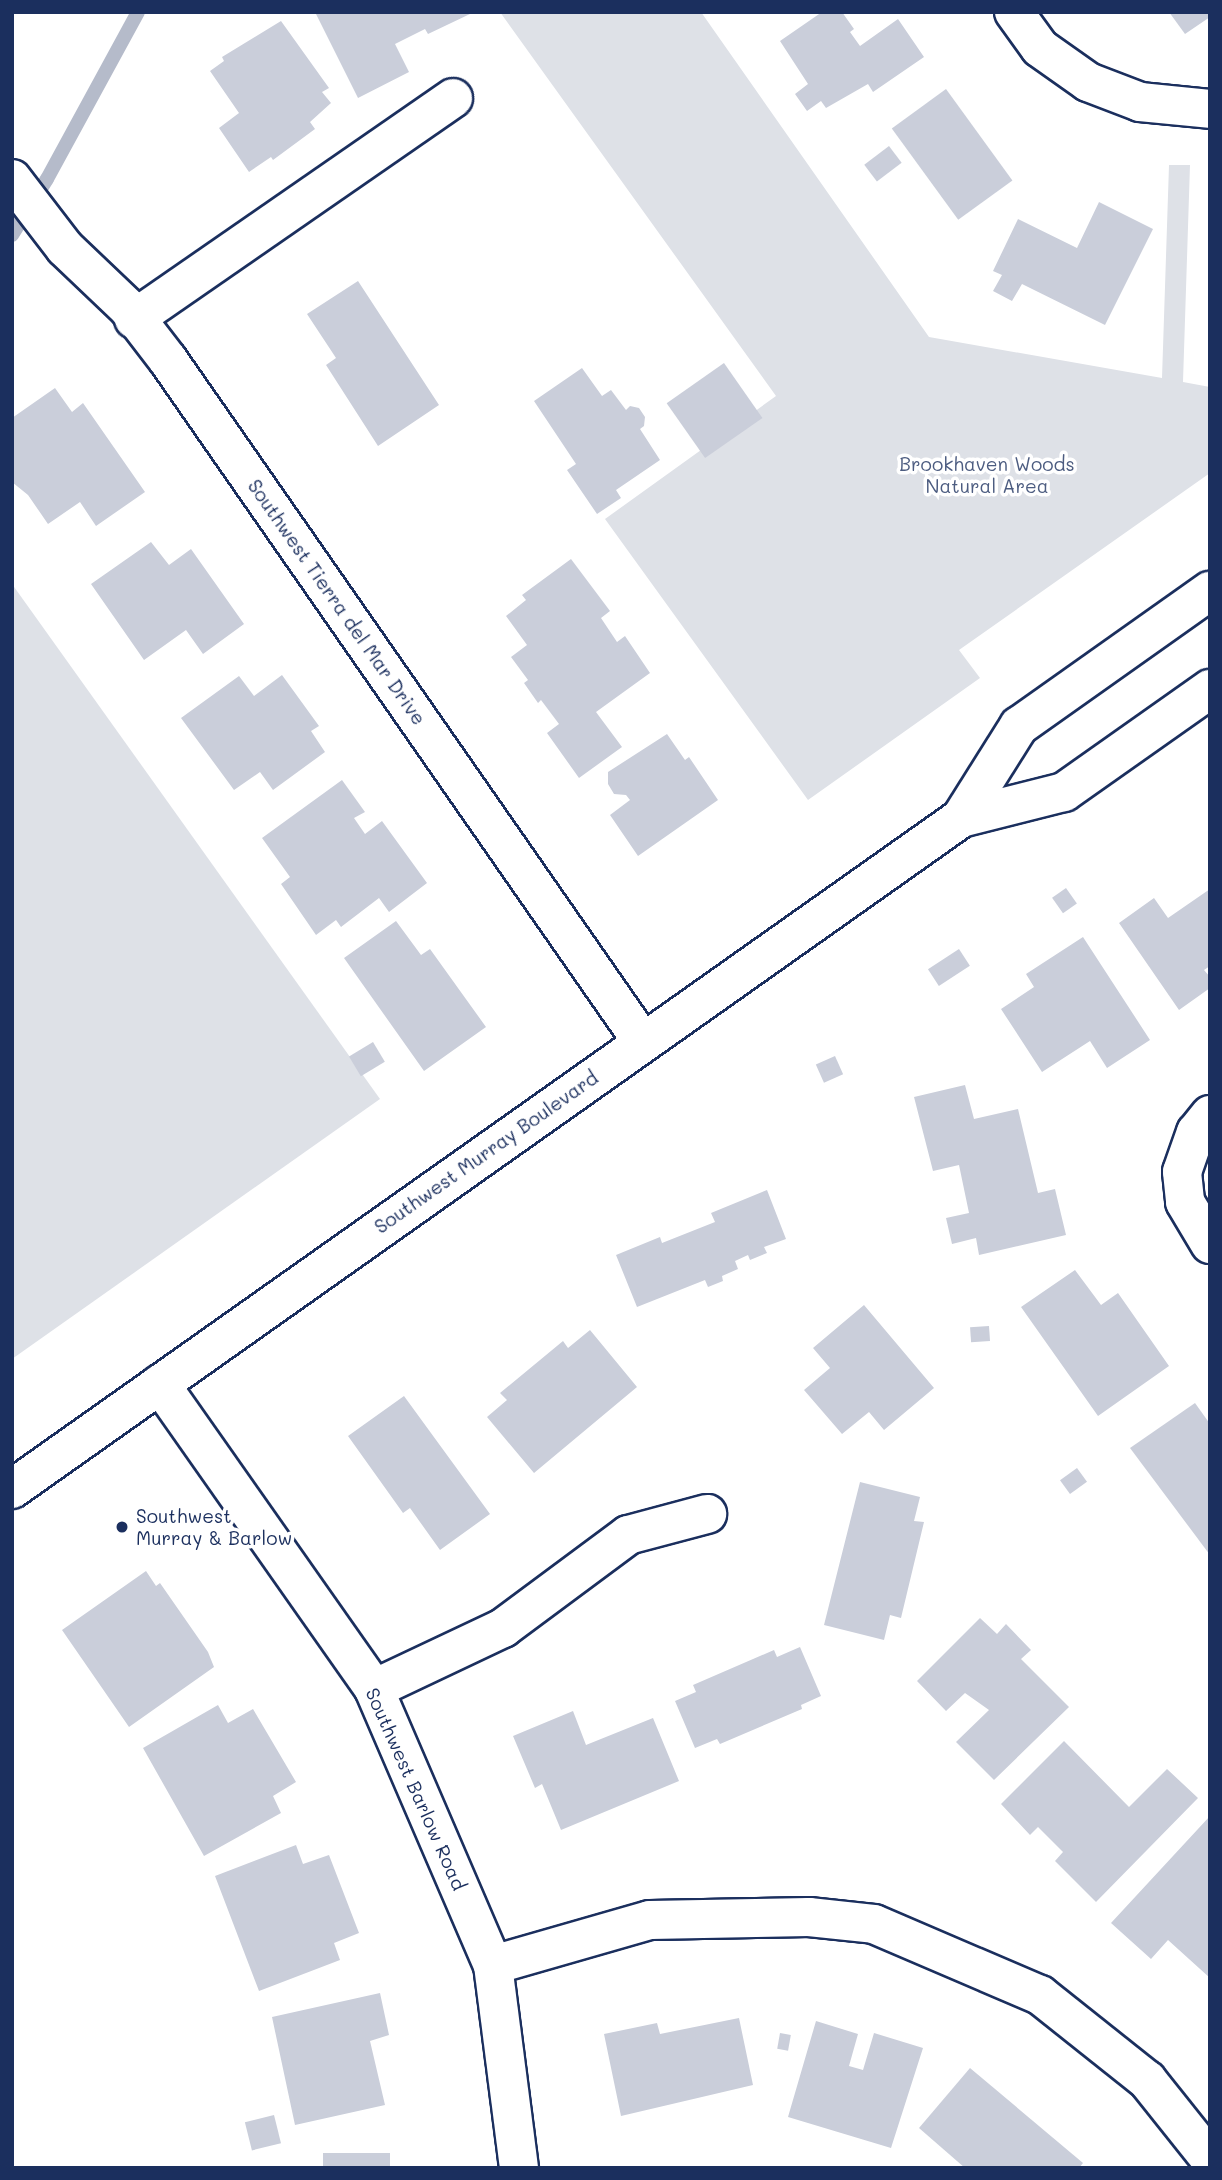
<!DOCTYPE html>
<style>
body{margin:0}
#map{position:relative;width:1222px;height:2180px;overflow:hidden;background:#fff;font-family:Mali,sans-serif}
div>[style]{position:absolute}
.green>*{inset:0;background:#dee1e7}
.stream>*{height:14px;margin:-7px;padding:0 7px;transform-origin:7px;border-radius:7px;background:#b5bbca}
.building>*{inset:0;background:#caceda;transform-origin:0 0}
.roads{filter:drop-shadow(2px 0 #1b2f5e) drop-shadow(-2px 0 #1b2f5e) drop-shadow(0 2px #1b2f5e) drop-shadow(0 -2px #1b2f5e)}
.minor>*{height:38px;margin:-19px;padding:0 19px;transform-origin:19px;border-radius:19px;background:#fff}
.major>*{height:38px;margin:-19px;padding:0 19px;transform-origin:19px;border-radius:19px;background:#fff}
.dots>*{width:19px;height:19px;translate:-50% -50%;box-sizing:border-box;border:4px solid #fff;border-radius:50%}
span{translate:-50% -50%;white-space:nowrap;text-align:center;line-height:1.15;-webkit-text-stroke:7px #fff;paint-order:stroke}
.park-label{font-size:19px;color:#4c5c80}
.street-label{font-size:19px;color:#1b2f5e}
.poi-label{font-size:19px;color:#1b2f5e}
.left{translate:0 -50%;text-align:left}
.frame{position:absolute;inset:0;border:14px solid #1b2f5e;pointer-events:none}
</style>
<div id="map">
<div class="green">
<div style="clip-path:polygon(500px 12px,701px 12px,929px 337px,1162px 378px,1169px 165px,1190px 165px,1183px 382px,1210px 387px,1210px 473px,959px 650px,980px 678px,808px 800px,605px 519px,776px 396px)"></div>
<div style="clip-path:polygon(12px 584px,380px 1099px,12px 1359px)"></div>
</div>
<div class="stream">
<div style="left:12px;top:235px;width:66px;rotate:-58deg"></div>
<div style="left:47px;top:179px;width:190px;rotate:-61.4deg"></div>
</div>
<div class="building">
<div style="clip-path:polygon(315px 12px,469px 12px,470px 14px,428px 34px,425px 29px,395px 44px,409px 72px,358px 98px)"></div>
<div style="clip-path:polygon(822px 12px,842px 12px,854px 29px,850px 32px,860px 46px,898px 19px,924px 57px,873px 92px,868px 84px,826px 108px,821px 101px,807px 111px,795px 94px,808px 84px,780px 41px)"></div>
<div style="clip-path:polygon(1169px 12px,1210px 12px,1210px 17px,1185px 34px)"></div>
<div style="clip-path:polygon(281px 21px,329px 88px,322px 92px,331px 103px,310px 122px,315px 129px,273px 160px,271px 157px,249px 172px,219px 128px,239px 113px,210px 71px,224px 61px,222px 57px)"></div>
<div style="left:946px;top:89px;width:113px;height:67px;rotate:54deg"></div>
<div style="left:889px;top:146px;width:21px;height:31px;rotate:53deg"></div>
<div style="clip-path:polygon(1099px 202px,1153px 229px,1105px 325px,1022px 284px,1012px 301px,993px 291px,1002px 275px,993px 271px,1018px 219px,1077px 248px)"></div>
<div style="clip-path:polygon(358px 281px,439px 405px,378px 446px,326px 365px,336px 358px,307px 314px)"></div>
<div style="left:724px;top:363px;width:67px;height:70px;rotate:55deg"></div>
<div style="clip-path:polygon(582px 368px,602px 396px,611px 390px,626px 410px,630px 406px,639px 408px,645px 417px,644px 426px,640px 429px,660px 460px,616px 490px,621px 498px,597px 514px,567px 470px,576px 464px,534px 401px)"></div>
<div style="clip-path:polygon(55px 388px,72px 412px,83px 403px,145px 492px,96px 526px,80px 502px,48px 524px,28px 495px,12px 482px,12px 418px)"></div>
<div style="clip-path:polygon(151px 542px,169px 565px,191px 549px,244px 624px,203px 654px,186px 630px,144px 660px,91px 584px)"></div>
<div style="clip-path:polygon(571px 559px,610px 611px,601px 618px,617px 642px,625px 636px,650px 673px,596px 712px,622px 747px,579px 778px,547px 733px,559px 724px,541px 700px,538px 703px,524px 683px,528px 680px,511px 657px,527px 645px,506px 616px,526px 600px,522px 595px)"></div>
<div style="clip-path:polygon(282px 675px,319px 726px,311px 731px,325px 752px,273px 790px,260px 772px,234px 790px,181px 718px,239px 676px,254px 696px)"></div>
<div style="clip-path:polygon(667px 734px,685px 760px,689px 757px,718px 800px,638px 856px,610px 815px,630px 800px,626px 795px,614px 794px,608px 784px,608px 772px)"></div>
<div style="clip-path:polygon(342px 780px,365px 812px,354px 818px,365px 834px,382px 821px,427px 883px,389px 912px,379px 898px,341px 927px,336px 920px,316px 935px,281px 884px,290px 877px,262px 838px)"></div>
<div style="left:1066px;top:888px;width:19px;height:17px;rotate:55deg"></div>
<div style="clip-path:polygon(1210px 889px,1210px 966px,1204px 970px,1210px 977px,1210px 988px,1179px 1010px,1119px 923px,1154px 898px,1168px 918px)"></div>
<div style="clip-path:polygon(396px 921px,421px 955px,430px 949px,486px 1027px,424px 1071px,344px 958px)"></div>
<div style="clip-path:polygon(1083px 937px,1150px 1040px,1107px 1068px,1090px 1041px,1042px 1072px,1001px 1009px,1034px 987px,1026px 974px)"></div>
<div style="left:959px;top:949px;width:20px;height:37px;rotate:57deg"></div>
<div style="left:373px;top:1042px;width:23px;height:28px;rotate:59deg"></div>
<div style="left:835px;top:1056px;width:20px;height:21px;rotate:66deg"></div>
<div style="clip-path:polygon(965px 1085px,974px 1119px,1018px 1109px,1038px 1193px,1055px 1189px,1066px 1235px,979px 1255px,976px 1238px,952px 1244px,946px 1218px,969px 1213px,959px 1165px,933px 1171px,914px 1097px)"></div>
<div style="clip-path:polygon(767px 1190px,786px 1239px,764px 1247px,767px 1253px,750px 1260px,748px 1255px,735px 1261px,738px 1269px,722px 1276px,723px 1281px,708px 1287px,705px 1280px,637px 1307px,616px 1255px,660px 1237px,662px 1243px,715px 1222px,711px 1213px)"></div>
<div style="clip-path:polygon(1075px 1270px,1101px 1305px,1118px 1293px,1169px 1366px,1098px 1416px,1021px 1307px)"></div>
<div style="clip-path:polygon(864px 1305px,934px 1388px,884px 1430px,869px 1412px,842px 1434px,804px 1390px,830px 1368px,813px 1348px)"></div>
<div style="left:989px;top:1326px;width:15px;height:19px;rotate:86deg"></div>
<div style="clip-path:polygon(590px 1330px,637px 1387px,534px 1473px,487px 1417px,507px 1400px,500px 1393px,563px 1341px,568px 1348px)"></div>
<div style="clip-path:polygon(404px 1396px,490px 1514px,440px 1550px,410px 1508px,403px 1513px,348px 1436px)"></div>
<div style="clip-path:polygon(1195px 1403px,1210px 1424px,1210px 1555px,1130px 1448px)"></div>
<div style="left:1077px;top:1468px;width:17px;height:21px;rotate:54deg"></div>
<div style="clip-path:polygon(860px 1482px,920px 1497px,914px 1521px,924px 1522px,901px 1618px,890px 1615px,884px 1640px,824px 1625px)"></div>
<div style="clip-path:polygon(146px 1571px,156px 1586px,160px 1583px,208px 1652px,214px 1667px,129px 1727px,62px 1630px)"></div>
<div style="clip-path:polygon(980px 1618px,997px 1634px,1006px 1624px,1031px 1650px,1021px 1659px,1069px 1707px,994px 1780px,956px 1742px,989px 1710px,965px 1693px,946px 1711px,917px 1681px)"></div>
<div style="clip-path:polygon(800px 1647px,821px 1696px,801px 1705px,802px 1709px,720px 1744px,717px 1739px,695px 1748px,675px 1701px,696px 1692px,693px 1685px,774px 1650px,777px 1657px)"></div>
<div style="clip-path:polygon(218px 1705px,228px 1723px,253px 1709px,296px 1782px,273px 1796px,281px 1813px,204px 1856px,143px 1748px)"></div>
<div style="clip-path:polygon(573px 1711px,586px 1745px,653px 1718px,679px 1781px,561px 1830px,542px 1784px,535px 1788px,513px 1736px)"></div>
<div style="clip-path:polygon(1064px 1741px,1129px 1807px,1167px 1769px,1198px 1798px,1096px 1902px,1055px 1861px,1063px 1852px,1038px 1827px,1030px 1835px,1001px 1804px)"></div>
<div style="clip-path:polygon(1210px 1816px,1210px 1978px,1168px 1940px,1151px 1959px,1111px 1923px)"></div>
<div style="clip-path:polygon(296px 1845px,303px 1864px,329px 1855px,359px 1933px,334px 1943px,340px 1960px,259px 1991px,215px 1876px)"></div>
<div style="clip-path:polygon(380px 1993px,389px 2035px,370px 2041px,385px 2105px,295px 2125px,272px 2017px)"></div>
<div style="clip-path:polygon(739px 2018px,753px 2085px,621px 2116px,604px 2034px,657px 2023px,660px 2034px)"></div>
<div style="clip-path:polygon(816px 2021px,858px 2034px,849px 2066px,863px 2070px,874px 2033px,923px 2048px,891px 2148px,788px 2117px)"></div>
<div style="left:780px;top:2033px;width:11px;height:16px;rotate:10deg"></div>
<div style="clip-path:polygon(970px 2068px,1083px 2163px,1079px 2168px,965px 2168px,919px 2128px)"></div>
<div style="left:274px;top:2115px;width:29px;height:30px;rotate:76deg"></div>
<div style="left:390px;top:2153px;width:15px;height:67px;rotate:90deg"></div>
</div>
<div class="roads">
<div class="minor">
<div style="left:1014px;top:12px;width:44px;rotate:54.2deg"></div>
<div style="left:1040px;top:48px;width:59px;rotate:35.3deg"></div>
<div style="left:1088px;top:82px;width:56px;rotate:21deg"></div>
<div style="left:1140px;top:102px;width:70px;rotate:5.7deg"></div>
<div style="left:12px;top:179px;width:87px;rotate:52.5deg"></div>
<div style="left:65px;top:248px;width:87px;rotate:43.6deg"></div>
<div style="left:128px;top:308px;width:66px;rotate:52.4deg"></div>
<div style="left:168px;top:360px;width:830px;rotate:55.16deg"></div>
<div style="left:134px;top:319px;width:388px;rotate:-34.7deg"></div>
<div style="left:1210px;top:1115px;width:22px;rotate:129deg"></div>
<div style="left:1196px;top:1132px;width:42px;rotate:109.3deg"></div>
<div style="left:1182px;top:1172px;width:30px;rotate:84deg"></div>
<div style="left:1185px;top:1202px;width:49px;rotate:59.2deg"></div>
<div style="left:160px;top:1384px;width:373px;rotate:54.9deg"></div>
<div style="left:374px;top:1689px;width:301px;rotate:66.7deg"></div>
<div style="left:493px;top:1965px;width:205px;rotate:82.7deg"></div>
<div style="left:374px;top:1689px;width:143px;rotate:-25.3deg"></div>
<div style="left:503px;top:1628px;width:156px;rotate:-36.6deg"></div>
<div style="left:628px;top:1535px;width:82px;rotate:-14.9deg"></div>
<div style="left:493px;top:1965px;width:163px;rotate:-16deg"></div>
<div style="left:650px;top:1920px;width:159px;rotate:-1.1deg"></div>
<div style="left:809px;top:1917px;width:65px;rotate:6.1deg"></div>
<div style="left:874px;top:1924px;width:181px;rotate:23.2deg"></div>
<div style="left:1040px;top:1995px;width:137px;rotate:38.5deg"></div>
<div style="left:1147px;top:2080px;width:101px;rotate:51.4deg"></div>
</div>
<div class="major">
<div style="left:961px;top:818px;width:109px;rotate:-57.8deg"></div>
<div style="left:1019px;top:726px;width:234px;rotate:-35.3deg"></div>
<div style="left:12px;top:1489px;width:1162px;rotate:-35.26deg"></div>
<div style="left:961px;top:818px;width:106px;rotate:-14.2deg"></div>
<div style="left:1064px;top:792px;width:179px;rotate:-35.2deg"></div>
</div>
</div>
<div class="dots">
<div style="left:122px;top:1527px;background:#1b2f5e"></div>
</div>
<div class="park-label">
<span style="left:987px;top:475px">Brookhaven Woods<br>Natural Area</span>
</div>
<div class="street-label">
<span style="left:337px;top:602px;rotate:55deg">Southwest Tierra del Mar Drive</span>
<span style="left:486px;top:1152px;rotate:-35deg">Southwest Murray Boulevard</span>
<span style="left:416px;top:1789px;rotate:66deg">Southwest Barlow Road</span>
</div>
<div class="poi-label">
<span class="left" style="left:136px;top:1527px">Southwest<br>Murray &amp; Barlow</span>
</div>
<div class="frame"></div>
</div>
